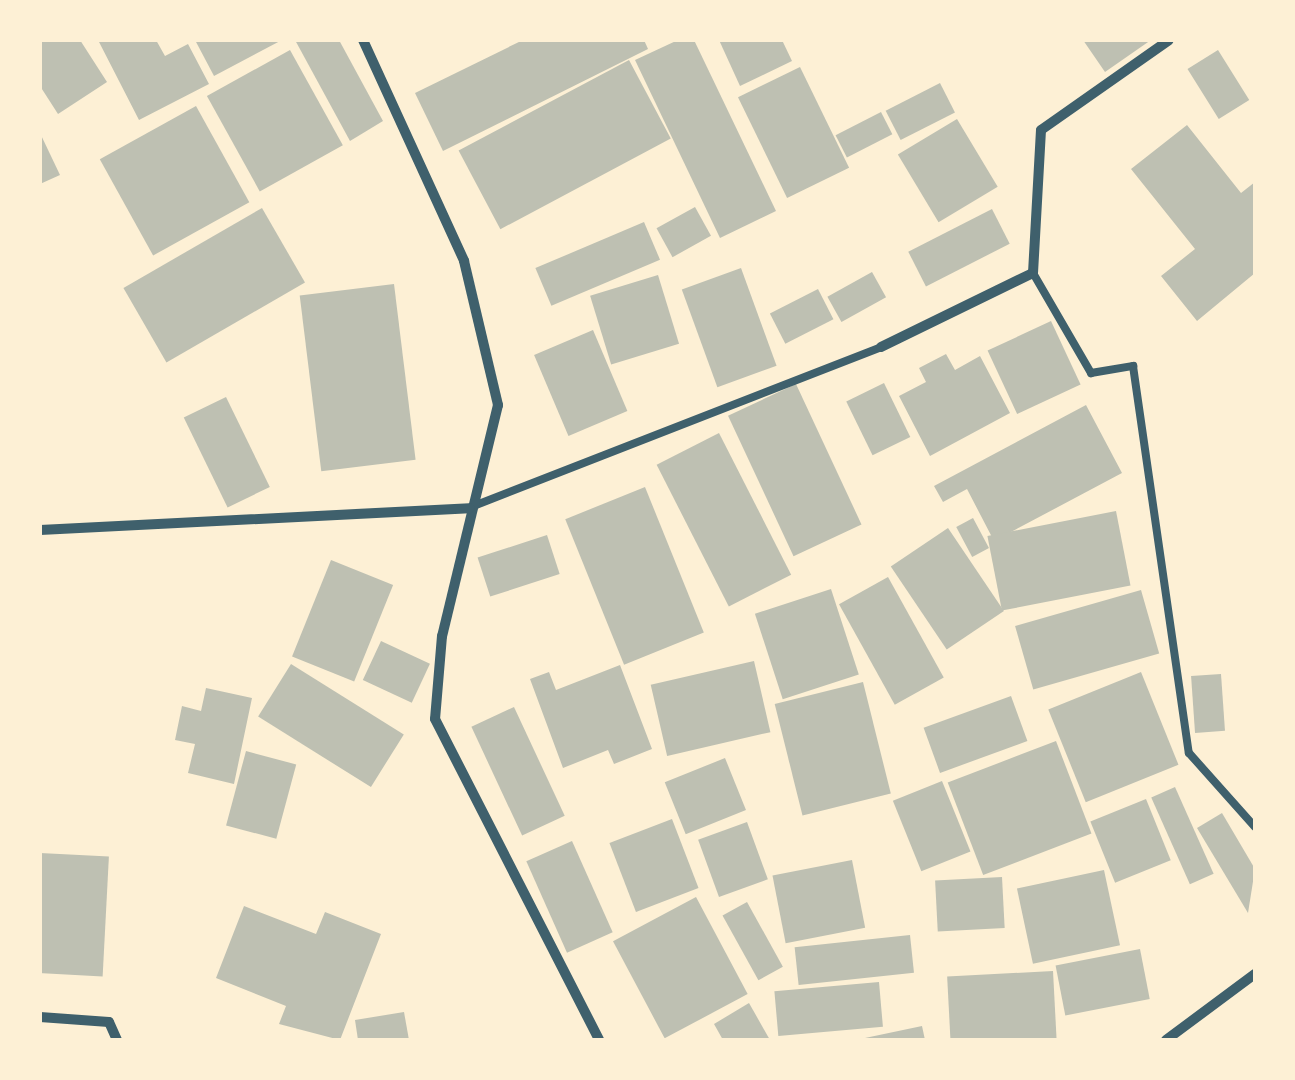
<!DOCTYPE html>
<style>
body{margin:0}
#map{position:relative;width:1295px;height:1080px;overflow:hidden;background:#fdf0d5;font-family:"Exo 2",sans-serif}
div>[style]{position:absolute}
.building>*{inset:0;background:#bec0b2;transform-origin:0 0}
.service>*{height:8px;margin:-4px;padding:0 4px;transform-origin:4px;border-radius:4px;background:#3f606c}
.minor>*{height:10px;margin:-5px;padding:0 5px;transform-origin:5px;border-radius:5px;background:#3f606c}
span{translate:-50% -50%;white-space:nowrap;text-align:center;line-height:1.15;-webkit-text-stroke:8px #fdf0d5;paint-order:stroke}
.frame{position:absolute;inset:0;border:42px solid #fdf0d5;pointer-events:none}
</style>
<div id="map">
<div class="building">
<div style="clip-path:polygon(40px 40px,80px 40px,107px 82px,58px 114px,40px 86px)"></div>
<div style="clip-path:polygon(98px 40px,156px 40px,165px 56px,188px 44px,209px 84px,139px 120px)"></div>
<div style="clip-path:polygon(195px 40px,282px 40px,214px 76px)"></div>
<div style="clip-path:polygon(295px 40px,339px 40px,383px 121px,350px 141px)"></div>
<div style="clip-path:polygon(523px 40px,644px 40px,648px 49px,443px 151px,415px 93px)"></div>
<div style="clip-path:polygon(678px 40px,694px 40px,776px 211px,720px 238px,635px 60px)"></div>
<div style="clip-path:polygon(719px 40px,782px 40px,792px 61px,740px 86px)"></div>
<div style="clip-path:polygon(1083px 40px,1151px 40px,1105px 72px)"></div>
<div style="left:290px;top:50px;width:109px;height:95px;rotate:61deg"></div>
<div style="left:1218px;top:50px;width:59px;height:36px;rotate:58deg"></div>
<div style="left:629px;top:60px;width:89px;height:193px;rotate:62deg"></div>
<div style="left:800px;top:67px;width:112px;height:69px;rotate:64deg"></div>
<div style="left:940px;top:83px;width:33px;height:61px;rotate:63deg"></div>
<div style="left:196px;top:106px;width:110px;height:110px;rotate:61deg"></div>
<div style="left:881px;top:112px;width:25px;height:51px;rotate:63deg"></div>
<div style="left:957px;top:119px;width:79px;height:69px;rotate:59deg"></div>
<div style="clip-path:polygon(1187px 125px,1241px 193px,1255px 182px,1255px 273px,1197px 321px,1161px 276px,1195px 249px,1131px 169px)"></div>
<div style="clip-path:polygon(40px 133px,60px 175px,40px 184px)"></div>
<div style="left:695px;top:207px;width:33px;height:44px;rotate:61deg"></div>
<div style="left:262px;top:208px;width:86px;height:160px;rotate:60deg"></div>
<div style="left:992px;top:209px;width:39px;height:94px;rotate:63deg"></div>
<div style="left:644px;top:222px;width:41px;height:118px;rotate:67deg"></div>
<div style="left:741px;top:268px;width:104px;height:63px;rotate:70deg"></div>
<div style="left:872px;top:272px;width:29px;height:51px;rotate:61deg"></div>
<div style="left:658px;top:275px;width:72px;height:71px;rotate:73deg"></div>
<div style="left:394px;top:284px;width:177px;height:95px;rotate:83deg"></div>
<div style="left:818px;top:289px;width:34px;height:54px;rotate:63deg"></div>
<div style="left:1051px;top:321px;width:70px;height:70px;rotate:65deg"></div>
<div style="left:593px;top:330px;width:88px;height:64px;rotate:67deg"></div>
<div style="clip-path:polygon(946px 354px,955px 370px,980px 356px,1010px 413px,930px 456px,899px 396px,926px 382px,919px 368px)"></div>
<div style="left:884px;top:383px;width:60px;height:42px;rotate:64deg"></div>
<div style="left:796px;top:384px;width:155px;height:75px;rotate:65deg"></div>
<div style="left:226px;top:397px;width:100px;height:47px;rotate:64deg"></div>
<div style="clip-path:polygon(1086px 405px,1122px 473px,994px 541px,967px 489px,943px 502px,934px 486px)"></div>
<div style="left:719px;top:433px;width:159px;height:70px;rotate:63deg"></div>
<div style="left:645px;top:487px;width:157px;height:86px;rotate:68deg"></div>
<div style="left:1116px;top:511px;width:76px;height:131px;rotate:79deg"></div>
<div style="left:973px;top:518px;width:34px;height:19px;rotate:62deg"></div>
<div style="left:948px;top:528px;width:100px;height:69px;rotate:56deg"></div>
<div style="left:547px;top:535px;width:41px;height:73px;rotate:72deg"></div>
<div style="left:331px;top:560px;width:67px;height:104px;rotate:22deg"></div>
<div style="left:888px;top:577px;width:115px;height:56px;rotate:61deg"></div>
<div style="left:831px;top:589px;width:90px;height:80px;rotate:72deg"></div>
<div style="left:1141px;top:590px;width:66px;height:131px;rotate:74deg"></div>
<div style="left:381px;top:641px;width:54px;height:43px;rotate:25deg"></div>
<div style="left:754px;top:661px;width:73px;height:106px;rotate:77deg"></div>
<div style="left:291px;top:664px;width:133px;height:62px;rotate:32deg"></div>
<div style="clip-path:polygon(620px 665px,652px 749px,614px 764px,608px 750px,563px 768px,530px 679px,549px 672px,556px 690px)"></div>
<div style="left:1141px;top:672px;width:100px;height:100px;rotate:68deg"></div>
<div style="left:1221px;top:674px;width:57px;height:30px;rotate:86deg"></div>
<div style="left:863px;top:682px;width:115px;height:91px;rotate:76deg"></div>
<div style="clip-path:polygon(206px 688px,252px 698px,234px 784px,188px 773px,195px 744px,175px 740px,182px 706px,201px 711px)"></div>
<div style="left:1011px;top:696px;width:48px;height:93px;rotate:70deg"></div>
<div style="left:514px;top:707px;width:120px;height:47px;rotate:65deg"></div>
<div style="left:1056px;top:741px;width:99px;height:116px;rotate:69deg"></div>
<div style="left:246px;top:751px;width:52px;height:77px;rotate:15deg"></div>
<div style="left:725px;top:758px;width:56px;height:65px;rotate:68deg"></div>
<div style="left:942px;top:781px;width:76px;height:53px;rotate:68deg"></div>
<div style="left:1175px;top:787px;width:95px;height:26px;rotate:66deg"></div>
<div style="left:1146px;top:799px;width:66px;height:60px;rotate:68deg"></div>
<div style="clip-path:polygon(1222px 813px,1255px 869px,1248px 913px,1197px 828px)"></div>
<div style="left:672px;top:819px;width:74px;height:67px;rotate:69deg"></div>
<div style="left:747px;top:822px;width:61px;height:52px;rotate:70deg"></div>
<div style="left:572px;top:841px;width:100px;height:50px;rotate:66deg"></div>
<div style="left:40px;top:853px;width:69px;height:120px;rotate:3deg"></div>
<div style="left:852px;top:860px;width:69px;height:81px;rotate:79deg"></div>
<div style="left:1104px;top:870px;width:77px;height:89px;rotate:78deg"></div>
<div style="left:1002px;top:877px;width:51px;height:67px;rotate:87deg"></div>
<div style="left:696px;top:897px;width:110px;height:94px;rotate:62deg"></div>
<div style="left:747px;top:902px;width:74px;height:28px;rotate:61deg"></div>
<div style="clip-path:polygon(244px 906px,316px 934px,325px 912px,381px 934px,340px 1040px,279px 1024px,286px 1006px,216px 978px)"></div>
<div style="left:910px;top:935px;width:38px;height:116px;rotate:84deg"></div>
<div style="left:1140px;top:949px;width:51px;height:86px;rotate:79deg"></div>
<div style="left:1053px;top:971px;width:69px;height:106px;rotate:87deg"></div>
<div style="left:879px;top:982px;width:45px;height:105px;rotate:85deg"></div>
<div style="clip-path:polygon(749px 1003px,770px 1040px,723px 1040px,714px 1024px)"></div>
<div style="clip-path:polygon(404px 1012px,409px 1040px,358px 1040px,355px 1020px)"></div>
<div style="clip-path:polygon(922px 1026px,925px 1040px,865px 1040px,865px 1038px)"></div>
</div>
<div class="service">
<div style="left:1033px;top:273px;width:116px;rotate:59.9deg"></div>
<div style="left:1091px;top:373px;width:43px;rotate:-9.5deg"></div>
<div style="left:1133px;top:366px;width:391px;rotate:81.8deg"></div>
<div style="left:1189px;top:753px;width:99px;rotate:48.3deg"></div>
<div style="left:471px;top:507px;width:440px;rotate:-21.3deg"></div>
</div>
<div class="minor">
<div style="left:363px;top:40px;width:243px;rotate:65.4deg"></div>
<div style="left:464px;top:261px;width:148px;rotate:76.7deg"></div>
<div style="left:498px;top:405px;width:238px;rotate:103.6deg"></div>
<div style="left:442px;top:636px;width:83px;rotate:94.8deg"></div>
<div style="left:435px;top:719px;width:360px;rotate:62.9deg"></div>
<div style="left:881px;top:347px;width:169px;rotate:-26deg"></div>
<div style="left:1033px;top:273px;width:143px;rotate:-86.8deg"></div>
<div style="left:1041px;top:130px;width:156px;rotate:-35.1deg"></div>
<div style="left:40px;top:530px;width:430px;rotate:-2.9deg"></div>
<div style="left:40px;top:1017px;width:69px;rotate:4.1deg"></div>
<div style="left:109px;top:1022px;width:20px;rotate:66deg"></div>
<div style="left:1166px;top:1040px;width:111px;rotate:-36.6deg"></div>
</div>
<div class="frame"></div>
</div>
